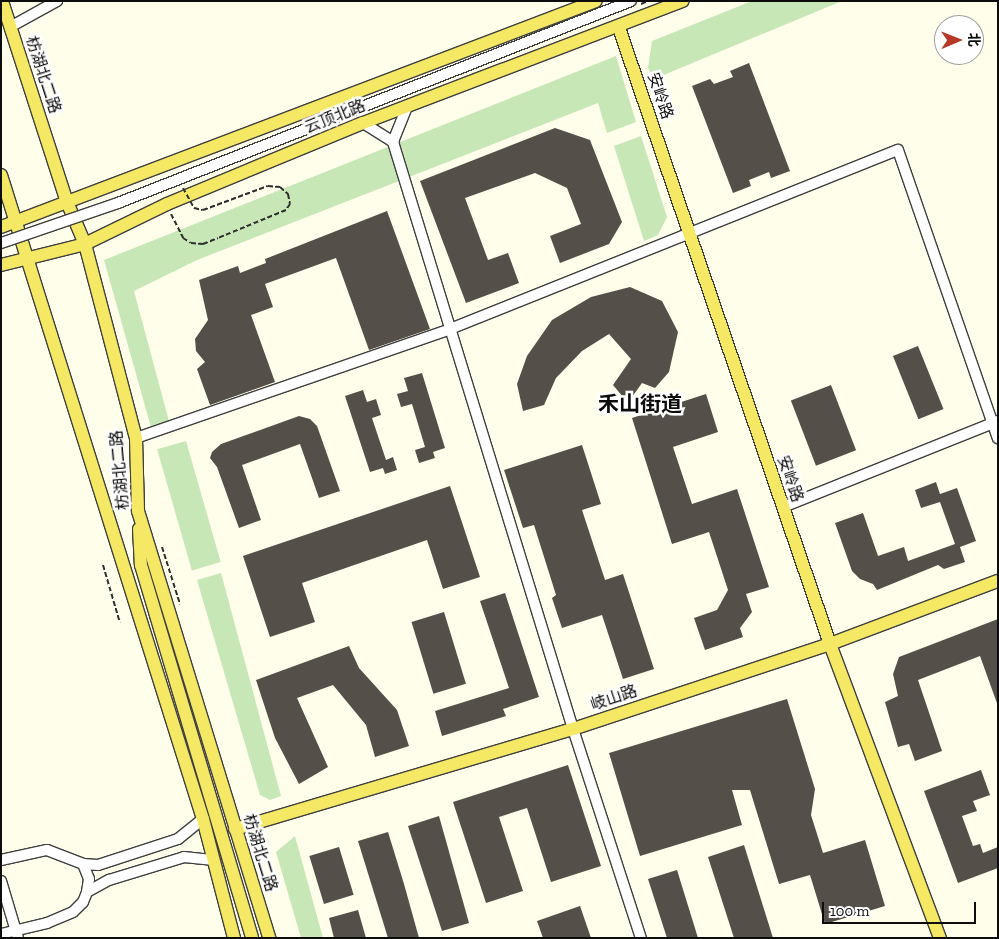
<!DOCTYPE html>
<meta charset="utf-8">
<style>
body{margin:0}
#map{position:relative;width:999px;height:939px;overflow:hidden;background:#fefeeb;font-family:"Zilla Slab","Noto Sans SC",serif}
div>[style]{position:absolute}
.green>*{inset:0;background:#c8e7b7;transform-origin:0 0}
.building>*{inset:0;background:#544f49;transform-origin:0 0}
.path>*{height:2px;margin-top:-1px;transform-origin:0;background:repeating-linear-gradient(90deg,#2e2e2e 0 5px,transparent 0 7.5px)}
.roads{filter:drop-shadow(1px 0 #3f3f3f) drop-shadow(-1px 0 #3f3f3f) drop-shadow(0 1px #3f3f3f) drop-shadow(0 -1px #3f3f3f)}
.minor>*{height:10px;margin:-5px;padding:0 5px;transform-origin:5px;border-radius:5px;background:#fff}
.major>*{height:12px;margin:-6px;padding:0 6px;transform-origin:6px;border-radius:6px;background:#f5e865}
.path-bridge>*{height:2px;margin-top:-1px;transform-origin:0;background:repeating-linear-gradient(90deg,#2e2e2e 0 5px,transparent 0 7.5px)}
.bridges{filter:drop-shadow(1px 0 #3f3f3f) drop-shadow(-1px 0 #3f3f3f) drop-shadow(0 1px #3f3f3f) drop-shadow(0 -1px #3f3f3f)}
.minor-bridge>*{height:10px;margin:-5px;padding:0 5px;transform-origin:5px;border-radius:5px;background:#fff}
span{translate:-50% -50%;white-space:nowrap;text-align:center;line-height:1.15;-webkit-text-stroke:5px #fff;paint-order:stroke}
.street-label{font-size:16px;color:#0c0c0c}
.district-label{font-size:21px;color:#0c0c0c;font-weight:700}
.frame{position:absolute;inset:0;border:2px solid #0c0c0c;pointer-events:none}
.north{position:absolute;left:934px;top:15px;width:50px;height:50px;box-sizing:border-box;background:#fff;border:1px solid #9e9e9e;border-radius:50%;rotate:89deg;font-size:14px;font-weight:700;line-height:20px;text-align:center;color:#0c0c0c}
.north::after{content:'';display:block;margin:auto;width:18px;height:22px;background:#b83828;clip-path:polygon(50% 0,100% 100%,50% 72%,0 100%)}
.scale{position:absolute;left:822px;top:902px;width:154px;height:22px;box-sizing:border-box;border:2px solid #0c0c0c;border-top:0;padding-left:6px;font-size:15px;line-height:18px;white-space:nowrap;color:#0c0c0c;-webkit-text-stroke:4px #fff;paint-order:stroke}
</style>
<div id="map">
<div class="green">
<div style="clip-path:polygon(752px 1px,842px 1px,654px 79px,648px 68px,652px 41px)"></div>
<div style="clip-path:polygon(616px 56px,636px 122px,607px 133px,598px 103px,197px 260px,134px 291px,170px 425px,152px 431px,104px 260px)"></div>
<div style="clip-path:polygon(641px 136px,667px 217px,658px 235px,644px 241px,614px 146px)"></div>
<div style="left:186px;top:441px;width:126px;height:30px;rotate:74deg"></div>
<div style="clip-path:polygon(221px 573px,281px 796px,270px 800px,260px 795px,197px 580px)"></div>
<div style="clip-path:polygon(295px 836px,323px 938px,301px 938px,276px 852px)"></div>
</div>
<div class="building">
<div style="clip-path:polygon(749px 63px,790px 171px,771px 178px,769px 172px,749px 180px,751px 186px,733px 193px,692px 86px,710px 79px,714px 84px,733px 77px,730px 71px)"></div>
<div style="clip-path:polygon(555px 128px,590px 140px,622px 222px,609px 244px,560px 263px,550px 236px,581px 224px,567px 188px,535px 173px,465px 198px,488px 260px,508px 253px,519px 283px,466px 303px,420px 181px)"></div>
<div style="clip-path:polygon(387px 211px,430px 329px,369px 350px,336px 258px,265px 284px,273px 307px,251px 315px,275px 382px,210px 405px,197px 369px,205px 362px,196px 351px,195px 339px,208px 320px,199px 280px,238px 266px,240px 273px,266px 263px,265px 259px)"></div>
<div style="clip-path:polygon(630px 287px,662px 301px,678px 332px,669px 372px,655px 388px,642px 383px,632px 397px,623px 397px,613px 385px,631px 359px,609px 334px,582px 351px,556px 378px,544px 405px,523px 411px,517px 384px,527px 356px,552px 320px,591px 297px)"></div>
<div style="left:918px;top:346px;width:68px;height:27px;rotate:68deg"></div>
<div style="clip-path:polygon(422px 373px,445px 448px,433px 452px,435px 458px,419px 463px,415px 450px,425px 447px,412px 404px,401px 407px,397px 394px,408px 391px,404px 378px)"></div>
<div style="left:831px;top:385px;width:70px;height:43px;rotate:69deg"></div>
<div style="clip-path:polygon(363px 390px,367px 402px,376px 399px,381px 415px,372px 418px,386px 460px,393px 457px,397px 470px,385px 474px,383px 468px,370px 472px,345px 396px)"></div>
<div style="clip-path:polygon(706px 394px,718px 432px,673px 447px,692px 504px,737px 489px,769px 587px,746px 594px,752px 612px,740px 628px,743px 637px,705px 650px,694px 618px,717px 610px,728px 590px,709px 532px,672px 544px,632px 418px)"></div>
<div style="clip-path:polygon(299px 416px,310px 419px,317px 426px,340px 491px,319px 498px,300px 444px,242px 465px,261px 520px,239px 528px,217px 467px,210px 458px,212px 452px,221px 444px)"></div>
<div style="clip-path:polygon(582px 445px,601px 504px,582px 510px,605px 580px,623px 574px,654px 669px,623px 679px,602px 615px,562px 628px,552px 598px,556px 595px,534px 525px,523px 528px,504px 470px)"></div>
<div style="clip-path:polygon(936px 482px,940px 494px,957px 488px,976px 541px,960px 547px,965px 562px,944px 569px,938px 565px,877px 590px,873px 584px,860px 579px,852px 571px,835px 523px,863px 513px,878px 556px,904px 547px,908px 561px,955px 544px,940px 502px,921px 508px,915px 490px)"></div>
<div style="clip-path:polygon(450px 486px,480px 577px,443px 589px,427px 540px,302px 583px,315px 622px,270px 637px,243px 556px)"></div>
<div style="clip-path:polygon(505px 593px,539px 697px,503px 709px,506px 716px,442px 736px,435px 711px,509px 688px,480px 601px)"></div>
<div style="left:444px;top:612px;width:75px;height:34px;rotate:73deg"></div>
<div style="clip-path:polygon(998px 619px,998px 706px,980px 656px,918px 680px,942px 751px,915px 761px,909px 744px,898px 747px,885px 702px,898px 696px,893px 674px,899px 657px)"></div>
<div style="clip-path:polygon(349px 646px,359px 668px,397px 710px,409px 746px,375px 757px,366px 725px,333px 685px,297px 698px,328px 767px,299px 784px,275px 738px,256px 680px)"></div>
<div style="clip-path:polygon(787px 699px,815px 789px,811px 815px,823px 853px,865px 840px,885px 906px,825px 924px,810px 875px,779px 884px,750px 790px,732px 790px,742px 825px,640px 856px,609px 753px)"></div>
<div style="clip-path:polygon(568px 765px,601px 866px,551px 882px,527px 808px,499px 817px,523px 891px,486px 903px,453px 802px)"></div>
<div style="clip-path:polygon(981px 770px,990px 795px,973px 801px,977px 811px,962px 816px,973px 846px,980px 844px,983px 853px,998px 847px,998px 868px,958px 883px,924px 791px)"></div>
<div style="clip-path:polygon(439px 816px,469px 923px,442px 931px,408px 826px)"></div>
<div style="clip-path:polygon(388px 832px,404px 884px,419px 938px,388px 938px,358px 841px)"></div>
<div style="clip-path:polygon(744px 845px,773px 938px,734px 938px,708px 857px)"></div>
<div style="left:339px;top:847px;width:50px;height:31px;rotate:73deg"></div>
<div style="clip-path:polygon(677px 870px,698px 938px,667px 938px,648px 879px)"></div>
<div style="clip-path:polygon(580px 906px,591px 938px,543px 938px,537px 921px)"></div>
<div style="clip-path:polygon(358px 910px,366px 938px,334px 938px,329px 918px)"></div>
</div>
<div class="path">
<div style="left:171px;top:214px;width:27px;rotate:63deg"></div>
<div style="left:183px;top:238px;width:9px;rotate:32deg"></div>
<div style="left:191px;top:243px;width:12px;rotate:5deg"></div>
<div style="left:203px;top:244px;width:16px;rotate:-22deg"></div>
<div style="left:162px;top:547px;width:60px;rotate:72.5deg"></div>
<div style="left:103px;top:565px;width:60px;rotate:73.7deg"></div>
</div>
<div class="roads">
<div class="minor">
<div style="left:10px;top:27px;width:54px;rotate:-29deg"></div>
<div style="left:407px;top:107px;width:38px;rotate:112deg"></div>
<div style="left:393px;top:142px;width:614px;rotate:72.95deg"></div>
<div style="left:573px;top:729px;width:220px;rotate:72deg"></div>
<div style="left:363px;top:123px;width:36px;rotate:32deg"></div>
<div style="left:136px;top:438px;width:332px;rotate:-19.1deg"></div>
<div style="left:450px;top:329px;width:482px;rotate:-21.8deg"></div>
<div style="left:898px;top:150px;width:305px;rotate:70.9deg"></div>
<div style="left:783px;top:507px;width:232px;rotate:-21.8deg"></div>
<div style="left:1px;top:860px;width:47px;rotate:-12.3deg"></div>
<div style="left:47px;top:850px;width:39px;rotate:21deg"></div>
<div style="left:83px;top:864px;width:15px;rotate:4deg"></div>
<div style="left:98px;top:865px;width:84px;rotate:-18deg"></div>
<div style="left:178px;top:839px;width:32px;rotate:-39deg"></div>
<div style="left:83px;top:864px;width:16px;rotate:68deg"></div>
<div style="left:89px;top:879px;width:13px;rotate:99deg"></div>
<div style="left:1px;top:881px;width:59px;rotate:73.4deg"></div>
<div style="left:1px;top:934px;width:47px;rotate:-13.4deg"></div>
<div style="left:47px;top:923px;width:28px;rotate:-23deg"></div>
<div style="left:73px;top:912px;width:14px;rotate:-45deg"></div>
<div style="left:83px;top:902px;width:11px;rotate:-68deg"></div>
<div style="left:87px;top:892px;width:25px;rotate:-29deg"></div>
<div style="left:109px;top:880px;width:78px;rotate:-17deg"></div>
<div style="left:184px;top:857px;width:30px;rotate:6deg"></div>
</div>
<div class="major">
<div style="left:2px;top:1px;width:211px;rotate:72.1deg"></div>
<div style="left:67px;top:202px;width:46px;rotate:66.8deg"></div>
<div style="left:85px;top:244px;width:201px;rotate:75.3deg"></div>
<div style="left:136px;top:438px;width:73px;rotate:88.4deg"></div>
<div style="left:138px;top:511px;width:447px;rotate:72.9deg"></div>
<div style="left:619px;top:28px;width:651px;rotate:71.09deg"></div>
<div style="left:830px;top:644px;width:314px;rotate:69.5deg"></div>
<div style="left:1px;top:175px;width:675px;rotate:72.59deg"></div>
<div style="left:203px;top:819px;width:123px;rotate:75.4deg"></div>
<div style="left:1px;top:227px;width:636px;rotate:-20.8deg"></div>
<div style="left:1px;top:265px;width:87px;rotate:-14deg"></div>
<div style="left:85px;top:244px;width:91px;rotate:-26deg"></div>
<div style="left:167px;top:204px;width:212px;rotate:-22.5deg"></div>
<div style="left:363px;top:123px;width:342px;rotate:-20.9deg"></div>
<div style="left:139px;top:529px;width:36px;rotate:87deg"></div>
<div style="left:141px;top:565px;width:389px;rotate:73.4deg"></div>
<div style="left:235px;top:829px;width:352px;rotate:-16.5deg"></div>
<div style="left:573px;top:729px;width:271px;rotate:-18.3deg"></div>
<div style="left:830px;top:644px;width:179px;rotate:-20.6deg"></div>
</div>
</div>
<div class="path-bridge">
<div style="left:641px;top:4px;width:8px;rotate:-23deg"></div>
<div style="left:183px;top:188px;width:23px;rotate:61deg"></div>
<div style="left:194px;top:208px;width:9px;rotate:13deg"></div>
<div style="left:203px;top:210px;width:69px;rotate:-20.3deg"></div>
<div style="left:268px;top:186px;width:12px;rotate:5deg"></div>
<div style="left:280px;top:187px;width:11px;rotate:41deg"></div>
<div style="left:288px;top:194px;width:10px;rotate:79deg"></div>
<div style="left:290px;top:204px;width:7px;rotate:124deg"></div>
<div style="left:286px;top:210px;width:74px;rotate:157.6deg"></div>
</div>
<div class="bridges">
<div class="minor-bridge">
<div style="left:1px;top:243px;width:124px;rotate:-18.9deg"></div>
<div style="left:118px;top:203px;width:551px;rotate:-21.49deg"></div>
</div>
</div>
<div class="street-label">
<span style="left:43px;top:75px;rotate:72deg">枋湖北二路</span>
<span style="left:660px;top:96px;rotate:71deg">安岭路</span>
<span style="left:335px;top:117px;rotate:-22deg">云顶北路</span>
<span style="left:120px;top:470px;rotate:-95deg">枋湖北二路</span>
<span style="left:790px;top:479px;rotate:71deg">安岭路</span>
<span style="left:614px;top:698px;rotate:-18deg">岐山路</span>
<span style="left:260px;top:853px;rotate:73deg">枋湖北二路</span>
</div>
<div class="district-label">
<span style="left:640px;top:404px">禾山街道</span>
</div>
<div class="frame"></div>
<div class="north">北</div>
<div class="scale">100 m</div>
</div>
